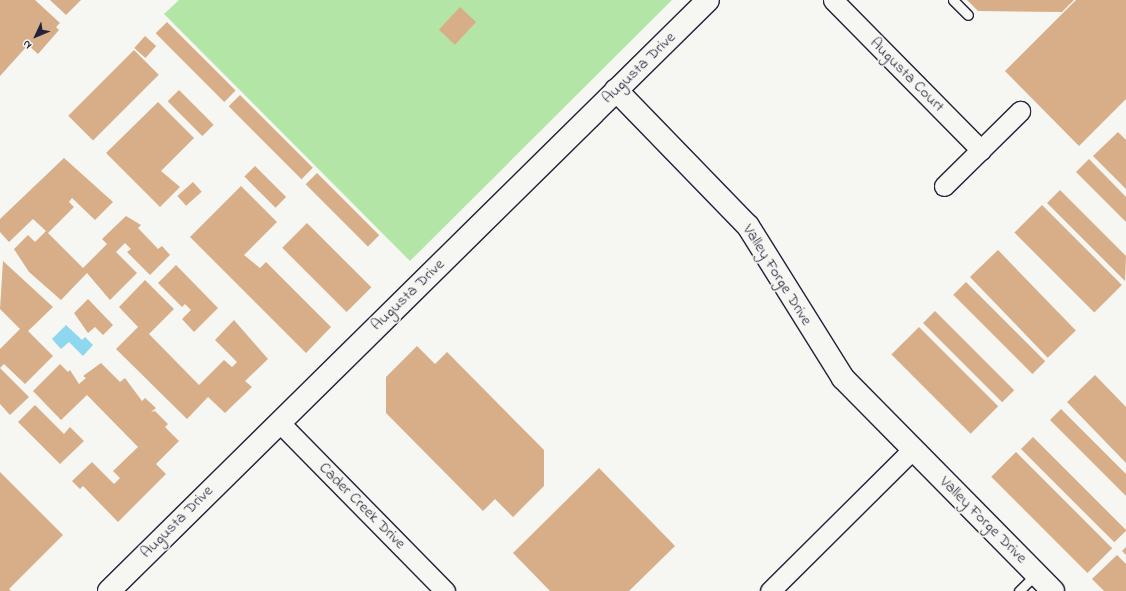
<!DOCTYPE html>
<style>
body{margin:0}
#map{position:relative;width:1126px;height:591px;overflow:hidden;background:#f6f6f2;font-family:"Indie Flower",sans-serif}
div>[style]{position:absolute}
.green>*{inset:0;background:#b3e5a6}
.water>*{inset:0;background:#8ed7ef}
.building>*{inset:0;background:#d7ae88;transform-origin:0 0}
.roads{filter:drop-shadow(1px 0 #22223b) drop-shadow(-1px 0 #22223b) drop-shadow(0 1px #22223b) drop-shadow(0 -1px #22223b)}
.lane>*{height:9px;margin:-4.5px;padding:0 4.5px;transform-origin:4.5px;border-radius:4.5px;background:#f6f6f2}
.street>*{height:19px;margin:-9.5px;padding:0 9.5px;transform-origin:9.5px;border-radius:9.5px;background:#f6f6f2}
.secondary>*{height:22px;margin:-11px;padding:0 11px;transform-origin:11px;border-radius:11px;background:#f6f6f2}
span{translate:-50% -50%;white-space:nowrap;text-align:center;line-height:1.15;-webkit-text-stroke:3.5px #f6f6f2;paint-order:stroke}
.street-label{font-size:16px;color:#22223b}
.north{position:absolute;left:16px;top:16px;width:40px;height:40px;-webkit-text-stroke:3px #f6f6f2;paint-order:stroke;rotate:226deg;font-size:11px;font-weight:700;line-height:16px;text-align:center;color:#22223b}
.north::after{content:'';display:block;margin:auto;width:14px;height:18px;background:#22223b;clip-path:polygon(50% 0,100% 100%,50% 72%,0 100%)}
</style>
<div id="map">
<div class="green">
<div style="clip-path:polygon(179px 0,672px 0,410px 261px,164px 14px)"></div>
</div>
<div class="water">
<div style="clip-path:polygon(66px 325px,82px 340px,85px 337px,93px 345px,83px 356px,69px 342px,61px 349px,52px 339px)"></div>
</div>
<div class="building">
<div style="clip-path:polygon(0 0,35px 0,60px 23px,56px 27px,59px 30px,38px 54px,28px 45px,0 76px)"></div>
<div style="clip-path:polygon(50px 0,81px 0,66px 15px)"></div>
<div style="clip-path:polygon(967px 0,1074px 0,1062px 12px,978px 11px)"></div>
<div style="clip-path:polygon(1076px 0,1126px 0,1126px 99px,1079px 146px,1005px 71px)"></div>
<div style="left:460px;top:7px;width:22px;height:31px;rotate:43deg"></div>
<div style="left:167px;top:22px;width:97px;height:16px;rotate:45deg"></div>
<div style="left:145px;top:36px;width:15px;height:16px;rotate:42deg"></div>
<div style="left:134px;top:50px;width:35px;height:93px;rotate:45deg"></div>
<div style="left:179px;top:90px;width:49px;height:16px;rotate:45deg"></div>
<div style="left:240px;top:95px;width:103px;height:16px;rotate:45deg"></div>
<div style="clip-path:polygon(158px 102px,194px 138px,161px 171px,180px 187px,160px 207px,106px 153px)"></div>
<div style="clip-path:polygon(1118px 132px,1126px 140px,1126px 189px,1093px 156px)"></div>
<div style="clip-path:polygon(64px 158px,113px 202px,95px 220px,72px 198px,69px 202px,74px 207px,48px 233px,83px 268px,107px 244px,102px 239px,126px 216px,141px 225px,138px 228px,158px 249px,162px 246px,170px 255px,150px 275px,127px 252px,131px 249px,125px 243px,116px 252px,137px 273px,110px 300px,87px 273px,61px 300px,29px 272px,14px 249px,28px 235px,35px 242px,46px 231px,33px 219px,9px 242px,0 232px,0 219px)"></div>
<div style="clip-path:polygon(1089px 159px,1126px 197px,1126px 222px,1076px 172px)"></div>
<div style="left:255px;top:166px;width:44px;height:15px;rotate:45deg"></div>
<div style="left:317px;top:173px;width:88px;height:16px;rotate:45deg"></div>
<div style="left:193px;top:182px;width:13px;height:21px;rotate:48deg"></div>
<div style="clip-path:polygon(241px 186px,277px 222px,244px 255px,260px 268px,266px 262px,331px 327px,306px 353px,190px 237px)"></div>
<div style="clip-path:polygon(1060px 190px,1126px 256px,1125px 281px,1047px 203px)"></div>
<div style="left:1042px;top:205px;width:113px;height:39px;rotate:45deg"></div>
<div style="left:307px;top:223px;width:91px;height:35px;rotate:45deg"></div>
<div style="left:998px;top:250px;width:112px;height:39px;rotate:46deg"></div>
<div style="clip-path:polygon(3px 261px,53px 307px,28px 331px,53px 356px,25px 384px,4px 364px,0 368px,0 349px,20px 329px,0 309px)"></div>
<div style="clip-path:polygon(176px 265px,218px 308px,194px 332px,182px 319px,191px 310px,185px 304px,182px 307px,158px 283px)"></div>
<div style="clip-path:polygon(145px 280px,174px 309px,149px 334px,199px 385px,224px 360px,232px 367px,237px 362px,215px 340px,234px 320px,268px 359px,245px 381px,252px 387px,225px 413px,208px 397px,187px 419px,116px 349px,138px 327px,119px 307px)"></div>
<div style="left:966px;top:282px;width:112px;height:18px;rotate:45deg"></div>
<div style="clip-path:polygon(88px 299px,113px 325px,103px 335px,95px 327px,88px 333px,74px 313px)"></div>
<div style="left:935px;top:311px;width:112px;height:17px;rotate:45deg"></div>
<div style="left:919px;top:327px;width:112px;height:39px;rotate:45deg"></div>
<div style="clip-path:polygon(417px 346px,435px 364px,447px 352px,544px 450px,544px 486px,513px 517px,495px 499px,483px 511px,386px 413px,386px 377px)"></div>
<div style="clip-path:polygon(101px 363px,120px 382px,125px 378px,142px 401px,145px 398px,156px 408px,151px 412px,155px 411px,168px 424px,165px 427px,179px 441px,156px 464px,166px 474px,118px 522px,83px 486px,80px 489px,72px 481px,92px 462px,114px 484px,120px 478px,113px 471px,138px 447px,87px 395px,61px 420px,33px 391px,60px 364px,68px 372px,70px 370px,79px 384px,86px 378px,83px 376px)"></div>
<div style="clip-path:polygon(0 368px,29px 397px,10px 415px,0 404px)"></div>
<div style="clip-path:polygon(1095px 375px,1126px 407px,1126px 463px,1067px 402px)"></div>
<div style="clip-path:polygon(35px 405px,64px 434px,70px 427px,84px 441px,60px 464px,18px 422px)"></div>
<div style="clip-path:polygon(1061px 409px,1126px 474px,1126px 496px,1050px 420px)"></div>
<div style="left:1033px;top:437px;width:132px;height:17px;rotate:45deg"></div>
<div style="left:1016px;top:452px;width:136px;height:35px;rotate:45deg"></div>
<div style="clip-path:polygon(599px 468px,675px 546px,629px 591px,550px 591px,513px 553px)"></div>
<div style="clip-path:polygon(0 472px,63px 535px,9px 589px,11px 591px,0 591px)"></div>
<div style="clip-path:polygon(1126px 547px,1126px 555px,1122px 551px)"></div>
<div style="clip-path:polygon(1117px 555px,1126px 564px,1126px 591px,1104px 591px,1092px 579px)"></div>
</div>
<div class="roads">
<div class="lane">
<div style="left:953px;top:0;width:21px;rotate:45deg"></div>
<div style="left:1019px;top:591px;width:24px;rotate:-45deg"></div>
</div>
<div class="street">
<div style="left:833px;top:0;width:211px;rotate:45.4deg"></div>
<div style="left:944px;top:186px;width:107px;rotate:-44.6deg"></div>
<div style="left:279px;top:422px;width:237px;rotate:45.5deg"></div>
<div style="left:770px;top:591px;width:202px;rotate:-44.8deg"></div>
</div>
<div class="secondary">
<div style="left:616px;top:90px;width:190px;rotate:45.9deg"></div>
<div style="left:748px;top:226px;width:179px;rotate:58deg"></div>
<div style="left:843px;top:378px;width:299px;rotate:45.4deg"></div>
<div style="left:109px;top:591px;width:841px;rotate:-44.61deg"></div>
</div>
</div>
<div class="street-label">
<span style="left:639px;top:68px;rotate:-44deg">Augusta Drive</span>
<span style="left:907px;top:75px;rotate:45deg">Augusta Court</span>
<span style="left:777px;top:275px;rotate:58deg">Valley Forge Drive</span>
<span style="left:408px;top:295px;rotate:-44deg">Augusta Drive</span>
<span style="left:362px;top:506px;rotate:45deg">Cader Creek Drive</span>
<span style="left:983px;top:520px;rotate:45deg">Valley Forge Drive</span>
<span style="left:177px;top:522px;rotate:-45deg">Augusta Drive</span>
</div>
<div class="north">N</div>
</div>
